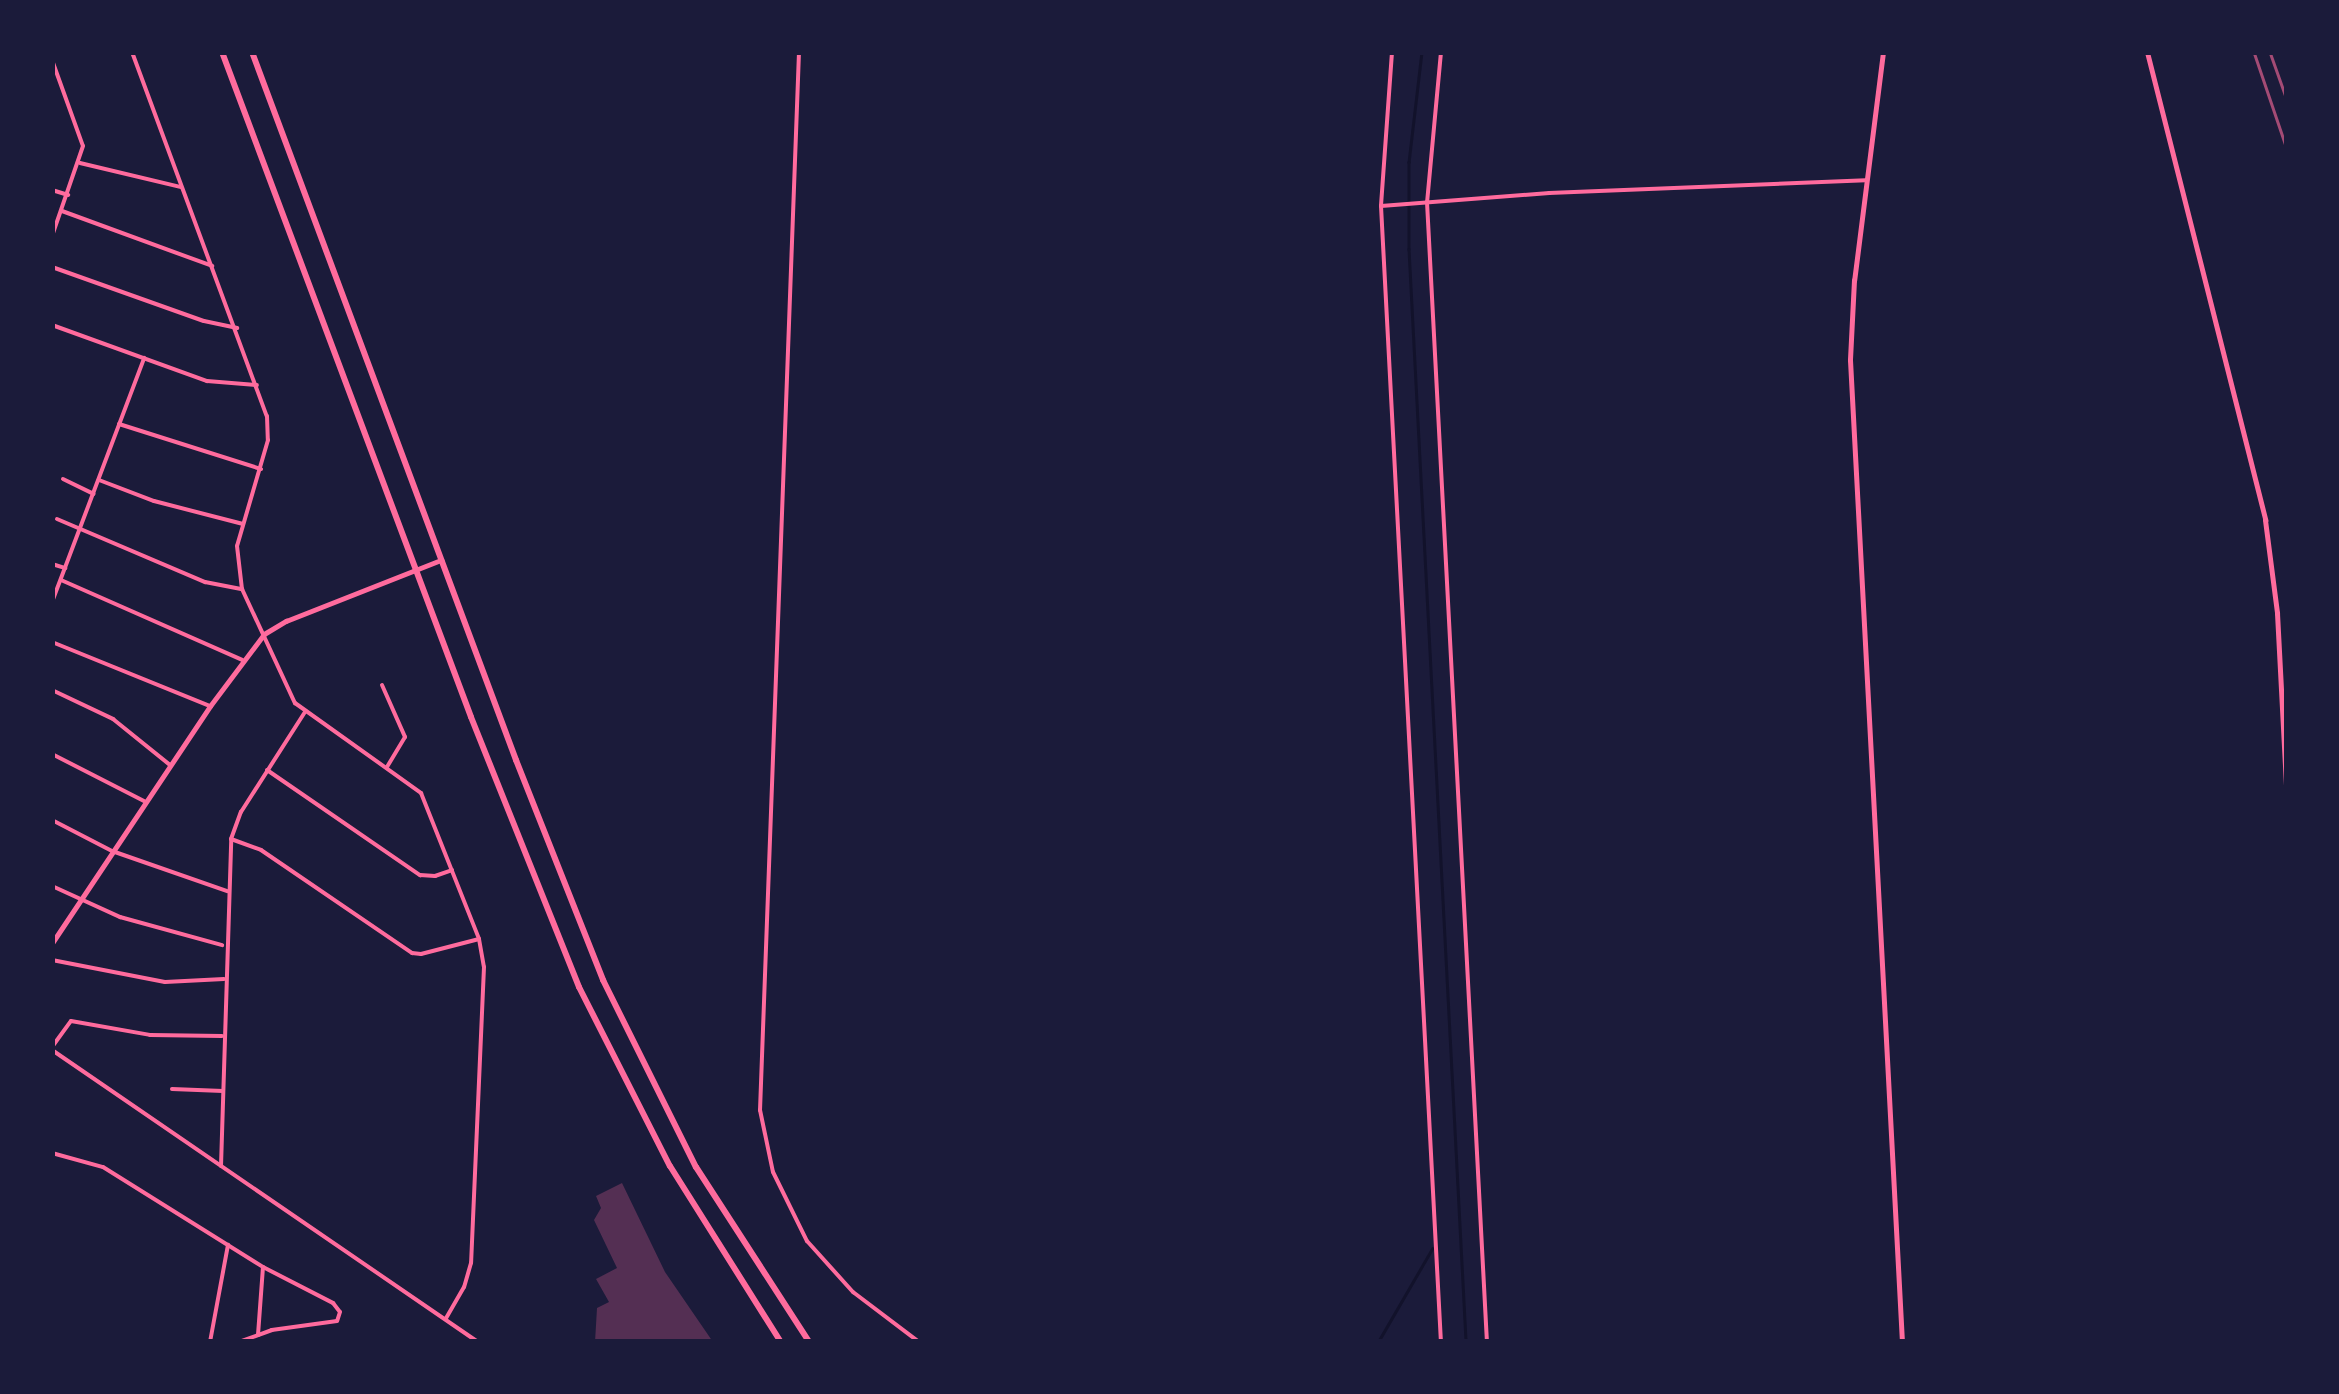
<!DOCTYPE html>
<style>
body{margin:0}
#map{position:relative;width:2339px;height:1394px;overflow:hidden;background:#1b1b3a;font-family:Signika,sans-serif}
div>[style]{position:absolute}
.stream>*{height:2.5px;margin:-1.25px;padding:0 1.25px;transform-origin:1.25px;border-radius:1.25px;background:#12122b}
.building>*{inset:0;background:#542f53}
.minor>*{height:4px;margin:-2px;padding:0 2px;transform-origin:2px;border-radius:2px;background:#ff6b9d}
.tertiary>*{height:5px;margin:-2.5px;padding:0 2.5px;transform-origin:2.5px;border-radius:2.5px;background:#ff6b9d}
.secondary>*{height:5px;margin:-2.5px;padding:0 2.5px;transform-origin:2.5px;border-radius:2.5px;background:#ff6b9d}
.primary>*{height:6px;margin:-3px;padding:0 3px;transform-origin:3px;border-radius:3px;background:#ff6b9d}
.rail>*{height:2.5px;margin:-1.25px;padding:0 1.25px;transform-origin:1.25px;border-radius:1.25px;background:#a44b75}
span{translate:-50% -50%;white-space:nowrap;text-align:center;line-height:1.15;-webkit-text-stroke:8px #1b1b3a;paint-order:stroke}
.frame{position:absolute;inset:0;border:55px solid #1b1b3a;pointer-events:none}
</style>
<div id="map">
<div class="stream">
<div style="left:1422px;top:52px;width:111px;rotate:96.7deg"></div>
<div style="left:1409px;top:162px;width:87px;rotate:90deg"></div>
<div style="left:1409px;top:249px;width:1094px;rotate:87.01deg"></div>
<div style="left:1378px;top:1342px;width:108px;rotate:-59.9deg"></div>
</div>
<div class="building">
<div style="clip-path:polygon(622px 1183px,665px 1272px,713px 1342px,595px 1342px,597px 1308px,609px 1302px,596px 1279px,617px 1268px,594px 1220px,601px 1208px,596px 1196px)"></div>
</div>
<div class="minor">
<div style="left:132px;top:52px;width:388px;rotate:69.7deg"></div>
<div style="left:267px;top:416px;width:24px;rotate:88deg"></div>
<div style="left:268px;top:440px;width:110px;rotate:106.3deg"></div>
<div style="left:237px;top:546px;width:43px;rotate:83.4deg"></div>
<div style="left:242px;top:589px;width:126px;rotate:65.1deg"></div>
<div style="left:295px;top:703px;width:155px;rotate:35.5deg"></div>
<div style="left:421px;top:793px;width:157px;rotate:68.3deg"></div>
<div style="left:479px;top:939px;width:28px;rotate:80deg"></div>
<div style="left:484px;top:967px;width:296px;rotate:92.5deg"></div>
<div style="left:471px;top:1263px;width:25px;rotate:106deg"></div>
<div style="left:464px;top:1287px;width:36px;rotate:120deg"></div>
<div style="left:799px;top:52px;width:1059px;rotate:92.11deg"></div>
<div style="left:760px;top:1110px;width:63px;rotate:78.2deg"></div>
<div style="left:773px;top:1172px;width:77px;rotate:63.8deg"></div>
<div style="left:807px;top:1241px;width:69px;rotate:48deg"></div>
<div style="left:853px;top:1292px;width:83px;rotate:37.1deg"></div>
<div style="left:1392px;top:52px;width:154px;rotate:94.1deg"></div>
<div style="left:1381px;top:206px;width:1138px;rotate:86.98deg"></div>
<div style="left:1441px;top:52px;width:151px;rotate:95.3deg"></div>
<div style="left:1427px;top:202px;width:1142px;rotate:86.99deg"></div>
<div style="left:52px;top:60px;width:91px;rotate:70.2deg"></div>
<div style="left:83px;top:146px;width:95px;rotate:109deg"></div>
<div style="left:80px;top:163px;width:104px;rotate:13.4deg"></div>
<div style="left:52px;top:190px;width:17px;rotate:17deg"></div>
<div style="left:1381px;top:206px;width:169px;rotate:-4.4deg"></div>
<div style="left:1549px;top:193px;width:317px;rotate:-2.3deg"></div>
<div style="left:62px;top:211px;width:160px;rotate:20.1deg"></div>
<div style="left:52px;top:267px;width:161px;rotate:19.6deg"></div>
<div style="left:204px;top:321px;width:34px;rotate:12deg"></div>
<div style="left:52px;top:325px;width:165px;rotate:19.9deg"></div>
<div style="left:207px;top:381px;width:50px;rotate:4.6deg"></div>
<div style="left:119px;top:424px;width:149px;rotate:17.6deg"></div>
<div style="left:63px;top:479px;width:34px;rotate:26deg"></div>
<div style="left:99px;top:480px;width:59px;rotate:20.9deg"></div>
<div style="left:154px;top:501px;width:92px;rotate:14.5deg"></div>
<div style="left:57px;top:519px;width:161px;rotate:23.1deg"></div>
<div style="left:205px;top:582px;width:38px;rotate:11deg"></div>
<div style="left:52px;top:564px;width:14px;rotate:17deg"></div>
<div style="left:61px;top:580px;width:198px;rotate:23.8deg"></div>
<div style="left:52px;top:602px;width:261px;rotate:-69.3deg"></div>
<div style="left:52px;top:642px;width:170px;rotate:22.1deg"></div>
<div style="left:382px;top:685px;width:57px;rotate:66.1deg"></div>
<div style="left:405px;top:737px;width:35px;rotate:121deg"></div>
<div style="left:52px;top:690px;width:68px;rotate:25.4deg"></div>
<div style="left:113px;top:719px;width:73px;rotate:38.9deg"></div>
<div style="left:52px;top:754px;width:106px;rotate:27.1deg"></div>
<div style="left:267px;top:770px;width:186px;rotate:34.5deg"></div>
<div style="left:420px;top:875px;width:15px;rotate:4deg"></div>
<div style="left:435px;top:876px;width:18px;rotate:-19deg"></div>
<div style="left:52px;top:820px;width:68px;rotate:27.3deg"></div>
<div style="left:112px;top:851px;width:122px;rotate:19.2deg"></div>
<div style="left:231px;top:839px;width:32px;rotate:20deg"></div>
<div style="left:261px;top:850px;width:183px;rotate:34.3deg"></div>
<div style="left:412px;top:953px;width:9px;rotate:6deg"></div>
<div style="left:421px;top:954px;width:60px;rotate:-14.5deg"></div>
<div style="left:52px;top:886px;width:75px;rotate:24.5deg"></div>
<div style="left:120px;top:917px;width:106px;rotate:15.4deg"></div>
<div style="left:52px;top:960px;width:115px;rotate:11deg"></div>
<div style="left:165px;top:982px;width:59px;rotate:-2.9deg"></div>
<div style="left:52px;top:1047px;width:32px;rotate:-54deg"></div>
<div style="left:71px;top:1021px;width:80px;rotate:10deg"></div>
<div style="left:150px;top:1035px;width:72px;rotate:0.8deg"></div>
<div style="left:52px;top:1050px;width:516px;rotate:34.43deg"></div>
<div style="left:172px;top:1089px;width:51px;rotate:2.2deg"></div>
<div style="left:52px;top:1153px;width:53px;rotate:15.4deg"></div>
<div style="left:103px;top:1167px;width:189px;rotate:32deg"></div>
<div style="left:263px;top:1267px;width:79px;rotate:27.2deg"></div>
<div style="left:333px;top:1303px;width:11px;rotate:52deg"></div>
<div style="left:340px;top:1312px;width:9px;rotate:108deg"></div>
<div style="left:337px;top:1321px;width:66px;rotate:172.1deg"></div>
<div style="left:272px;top:1330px;width:35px;rotate:160deg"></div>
<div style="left:221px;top:1166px;width:327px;rotate:-88.2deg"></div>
<div style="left:231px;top:839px;width:29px;rotate:-70deg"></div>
<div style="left:241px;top:812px;width:119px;rotate:-57.4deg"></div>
<div style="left:258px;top:1335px;width:68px;rotate:-85.8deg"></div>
<div style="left:210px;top:1342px;width:99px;rotate:-79.5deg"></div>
</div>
<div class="tertiary">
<div style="left:1883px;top:52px;width:230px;rotate:97.2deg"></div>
<div style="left:1854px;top:280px;width:80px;rotate:92.9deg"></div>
<div style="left:1850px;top:360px;width:983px;rotate:86.97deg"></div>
<div style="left:52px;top:943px;width:285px;rotate:-56.3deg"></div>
<div style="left:210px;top:706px;width:90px;rotate:-53.1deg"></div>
<div style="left:264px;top:634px;width:26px;rotate:-31deg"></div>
<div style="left:286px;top:621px;width:167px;rotate:-21.5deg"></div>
</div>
<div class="secondary">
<div style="left:2147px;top:52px;width:483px;rotate:75.8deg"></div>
<div style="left:2265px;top:520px;width:94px;rotate:82.6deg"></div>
<div style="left:2277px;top:613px;width:172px;rotate:87deg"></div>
</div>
<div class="primary">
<div style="left:222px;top:52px;width:710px;rotate:69.47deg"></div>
<div style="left:471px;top:717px;width:291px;rotate:68.2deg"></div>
<div style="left:579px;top:987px;width:201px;rotate:63.1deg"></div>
<div style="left:670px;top:1166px;width:208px;rotate:57.8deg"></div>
<div style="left:252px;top:52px;width:756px;rotate:69.55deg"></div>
<div style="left:516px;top:760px;width:237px;rotate:68.4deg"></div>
<div style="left:603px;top:980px;width:209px;rotate:63.6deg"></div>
<div style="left:696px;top:1167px;width:208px;rotate:57.1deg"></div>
</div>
<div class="rail">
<div style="left:2254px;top:52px;width:99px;rotate:71.2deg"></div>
<div style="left:2270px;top:52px;width:48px;rotate:70.4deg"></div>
</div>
<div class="frame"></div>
</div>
